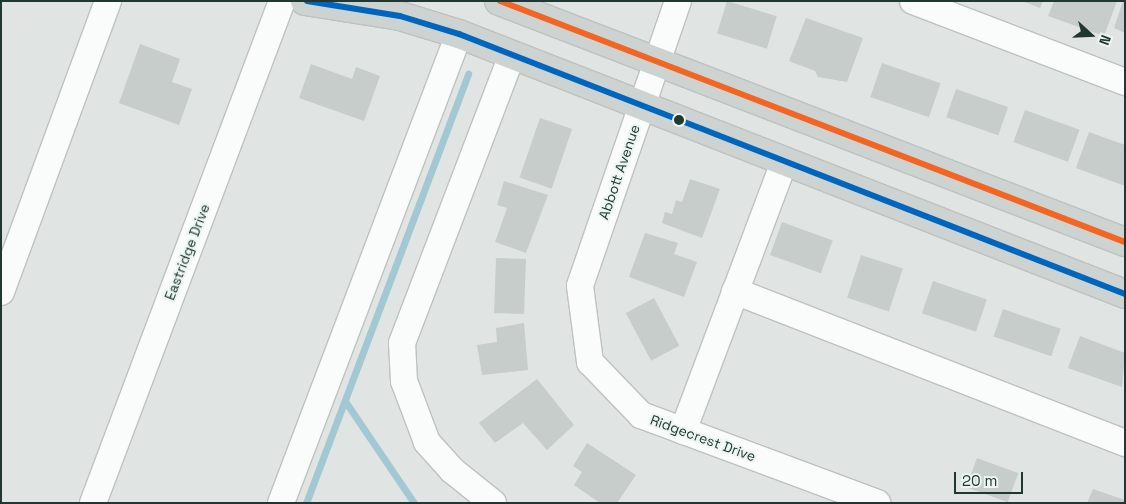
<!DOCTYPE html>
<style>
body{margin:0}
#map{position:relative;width:1126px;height:504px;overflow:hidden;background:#e0e5e3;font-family:"Space Grotesk",sans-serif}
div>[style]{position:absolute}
.stream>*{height:7px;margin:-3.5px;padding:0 3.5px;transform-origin:3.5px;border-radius:3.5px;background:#a2c9d3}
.building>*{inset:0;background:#c7cdcb;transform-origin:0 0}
.roads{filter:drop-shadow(1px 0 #bdc2c0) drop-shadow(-1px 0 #bdc2c0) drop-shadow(0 1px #bdc2c0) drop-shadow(0 -1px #bdc2c0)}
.minor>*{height:26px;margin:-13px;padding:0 13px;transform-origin:13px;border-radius:13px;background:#fafbfb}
.major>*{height:28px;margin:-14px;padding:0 14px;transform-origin:14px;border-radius:14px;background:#ccd3d1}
.bus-1>*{height:6px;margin:-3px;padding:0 3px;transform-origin:3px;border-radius:3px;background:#0065bd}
.bus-2>*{height:6px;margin:-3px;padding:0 3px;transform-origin:3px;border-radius:3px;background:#f26522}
.dots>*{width:14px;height:14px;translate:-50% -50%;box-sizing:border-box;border:2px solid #edf5f2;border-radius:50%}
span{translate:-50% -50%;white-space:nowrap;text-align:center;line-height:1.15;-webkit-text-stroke:4px #edf5f2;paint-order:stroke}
.street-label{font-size:14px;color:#203732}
.frame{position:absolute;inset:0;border:2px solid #203732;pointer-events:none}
.north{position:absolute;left:1066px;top:10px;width:50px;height:50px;-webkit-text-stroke:4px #edf5f2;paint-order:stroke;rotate:110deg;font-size:14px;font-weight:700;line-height:20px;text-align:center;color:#203732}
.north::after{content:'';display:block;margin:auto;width:18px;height:22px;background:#203732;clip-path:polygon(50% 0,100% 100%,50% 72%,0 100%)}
.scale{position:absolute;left:954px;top:472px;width:69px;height:22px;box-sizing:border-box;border:2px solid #203732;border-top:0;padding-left:6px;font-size:15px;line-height:18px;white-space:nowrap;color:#203732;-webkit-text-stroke:4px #edf5f2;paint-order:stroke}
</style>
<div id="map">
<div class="stream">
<div style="left:345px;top:401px;width:123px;rotate:55.9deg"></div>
<div style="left:306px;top:503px;width:459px;rotate:-69.3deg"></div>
</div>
<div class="building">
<div style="left:727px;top:1px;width:52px;height:34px;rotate:17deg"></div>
<div style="clip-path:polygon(1022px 1px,1043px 1px,1040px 8px)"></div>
<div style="clip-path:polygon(1054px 1px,1117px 1px,1104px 36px,1048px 16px)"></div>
<div style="clip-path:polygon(1123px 1px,1125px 1px,1125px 33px,1114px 28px)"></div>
<div style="clip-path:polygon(806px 18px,863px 38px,847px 82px,818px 77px,815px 71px,789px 61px)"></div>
<div style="clip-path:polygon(140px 44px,180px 59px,172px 82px,192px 89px,179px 125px,119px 103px)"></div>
<div style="left:882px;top:63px;width:62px;height:36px;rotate:19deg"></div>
<div style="clip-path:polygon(311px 64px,352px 79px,356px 67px,380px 76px,364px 121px,299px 98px)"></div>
<div style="left:956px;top:89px;width:55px;height:30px;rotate:19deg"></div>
<div style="left:1025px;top:110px;width:58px;height:34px;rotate:20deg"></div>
<div style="left:540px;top:118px;width:34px;height:63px;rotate:19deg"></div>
<div style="clip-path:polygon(1089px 132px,1125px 145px,1125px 186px,1076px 168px)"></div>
<div style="clip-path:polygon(690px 179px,720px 189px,702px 238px,662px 223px,665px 212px,672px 214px,676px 200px,682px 202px)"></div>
<div style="clip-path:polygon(504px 181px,548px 195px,526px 253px,495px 242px,507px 208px,497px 205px)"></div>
<div style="left:782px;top:222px;width:54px;height:35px;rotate:20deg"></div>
<div style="clip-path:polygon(645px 233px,678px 243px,674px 254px,697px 262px,684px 297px,629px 277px)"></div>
<div style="left:861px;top:255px;width:44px;height:45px;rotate:18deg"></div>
<div style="left:496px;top:258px;width:30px;height:55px;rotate:2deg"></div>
<div style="left:933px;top:281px;width:57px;height:34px;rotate:19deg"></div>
<div style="left:654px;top:298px;width:54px;height:32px;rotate:62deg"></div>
<div style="left:1003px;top:309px;width:61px;height:29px;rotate:19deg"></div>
<div style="clip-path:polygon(524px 323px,528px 370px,482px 375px,477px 345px,497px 342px,496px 328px)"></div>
<div style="clip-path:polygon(1080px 336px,1125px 353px,1122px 387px,1068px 368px)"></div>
<div style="clip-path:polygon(537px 379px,574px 425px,547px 450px,523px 423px,495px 443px,479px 423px)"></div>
<div style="clip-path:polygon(587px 443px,636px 475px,617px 503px,600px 503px,574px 485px,582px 472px,573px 466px)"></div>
<div style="left:977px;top:458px;width:44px;height:31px;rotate:20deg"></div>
<div style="clip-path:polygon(1093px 489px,1125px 500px,1125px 503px,1087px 503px)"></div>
</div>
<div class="roads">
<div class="minor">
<div style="left:678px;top:1px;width:301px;rotate:109deg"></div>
<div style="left:580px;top:286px;width:77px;rotate:82.5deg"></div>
<div style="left:590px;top:362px;width:74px;rotate:46.1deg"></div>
<div style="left:641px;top:415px;width:252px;rotate:20.4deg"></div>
<div style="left:913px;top:1px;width:227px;rotate:20.9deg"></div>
<div style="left:735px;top:291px;width:419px;rotate:21.3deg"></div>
<div style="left:1px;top:292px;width:310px;rotate:-69.8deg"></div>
<div style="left:683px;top:431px;width:287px;rotate:-69.4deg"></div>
<div style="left:93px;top:503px;width:536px;rotate:-69.37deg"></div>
<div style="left:281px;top:503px;width:502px;rotate:-69.22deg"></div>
<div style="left:493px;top:503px;width:53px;rotate:-141.2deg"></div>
<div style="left:452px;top:470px;width:38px;rotate:-132deg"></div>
<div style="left:427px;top:442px;width:65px;rotate:-110.7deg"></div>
<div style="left:404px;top:381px;width:38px;rotate:-93deg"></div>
<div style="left:402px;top:343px;width:308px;rotate:-69.1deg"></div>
</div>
<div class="major">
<div style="left:305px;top:1px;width:96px;rotate:9deg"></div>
<div style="left:400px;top:16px;width:62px;rotate:17deg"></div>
<div style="left:459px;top:34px;width:715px;rotate:21.33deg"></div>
<div style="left:499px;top:1px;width:671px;rotate:21.06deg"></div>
</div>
</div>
<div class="bus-1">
<div style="left:307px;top:1px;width:94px;rotate:9.2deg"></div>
<div style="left:400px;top:16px;width:62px;rotate:17deg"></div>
<div style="left:459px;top:34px;width:715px;rotate:21.33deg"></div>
</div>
<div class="bus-2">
<div style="left:500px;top:1px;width:670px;rotate:21.09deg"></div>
</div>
<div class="dots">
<div style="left:679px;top:120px;background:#203732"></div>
</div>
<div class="street-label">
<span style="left:619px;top:172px;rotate:-71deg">Abbott Avenue</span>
<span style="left:187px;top:252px;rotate:-69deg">Eastridge Drive</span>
<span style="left:703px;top:438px;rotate:20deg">Ridgecrest Drive</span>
</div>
<div class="frame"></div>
<div class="north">N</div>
<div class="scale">20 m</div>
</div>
